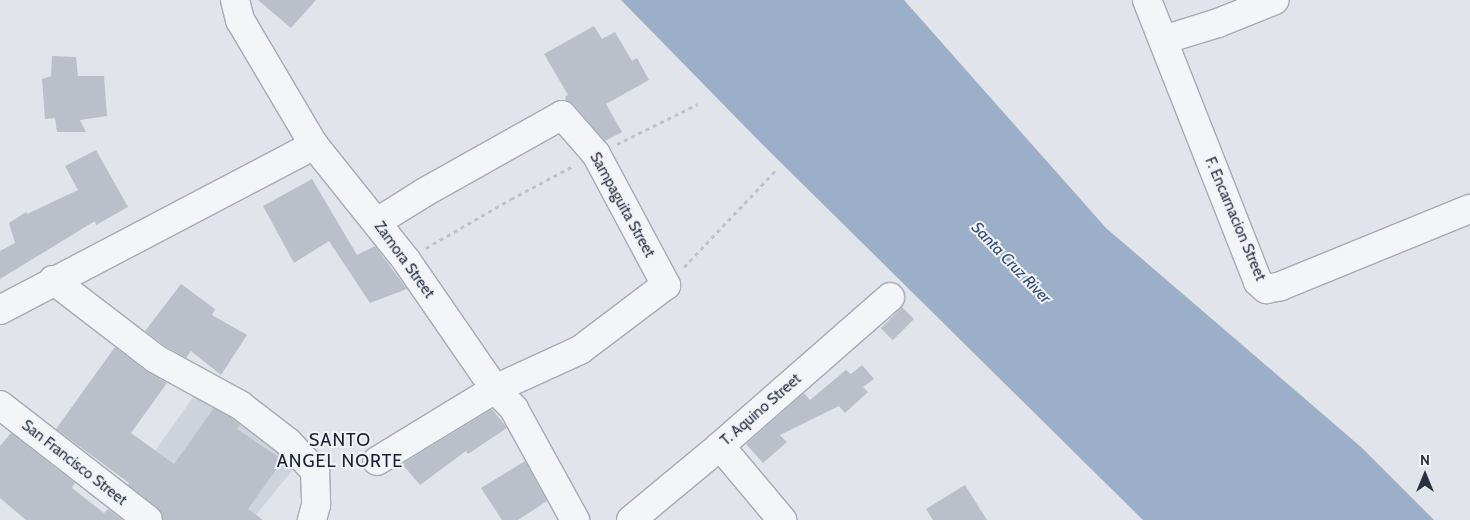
<!DOCTYPE html>
<style>
body{margin:0}
#map{position:relative;width:1470px;height:520px;overflow:hidden;background:#e1e4ea;font-family:Cabin,sans-serif}
div>[style]{position:absolute}
.built>*{inset:0;background:#cfd3dc}
.water>*{inset:0;background:#9cafc9}
.building>*{inset:0;background:#bbbfc9;transform-origin:0 0}
.path>*{height:3px;margin-top:-1.5px;transform-origin:0;background:repeating-linear-gradient(90deg,#bfc2c8 0 4px,transparent 0 8px)}
.roads{filter:drop-shadow(1px 0 #a6aab4) drop-shadow(-1px 0 #a6aab4) drop-shadow(0 1px #a6aab4) drop-shadow(0 -1px #a6aab4)}
.minor>*{height:28px;margin:-14px;padding:0 14px;transform-origin:14px;border-radius:14px;background:#f4f5f8}
span{translate:-50% -50%;white-space:nowrap;text-align:center;line-height:1.15;-webkit-text-stroke:4px #f1f3f7;paint-order:stroke}
.street-label{font-size:15px;color:#293041}
.water-label{font-size:16px;color:#334c75;font-style:italic}
.quarter-label{font-size:18px;color:#1b2132;letter-spacing:1px}
.north{position:absolute;left:1400px;top:450px;width:50px;height:50px;-webkit-text-stroke:4px #f1f3f7;paint-order:stroke;rotate:0deg;font-size:14px;font-weight:700;line-height:20px;text-align:center;color:#293041}
.north::after{content:'';display:block;margin:auto;width:18px;height:22px;background:#293041;clip-path:polygon(50% 0,100% 100%,50% 72%,0 100%)}
</style>
<div id="map">
<div class="built">
<div style="clip-path:polygon(196px 393px,299px 462px,252px 520px,162px 520px,126px 492px)"></div>
</div>
<div class="water">
<div style="clip-path:polygon(621px 0,904px 0,1106px 228px,1361px 447px,1434px 520px,1143px 520px,761px 143px)"></div>
</div>
<div class="building">
<div style="clip-path:polygon(258px 0,316px 0,291px 28px)"></div>
<div style="clip-path:polygon(594px 26px,602px 39px,615px 32px,632px 61px,637px 58px,649px 80px,606px 104px,622px 132px,605px 141px,574px 105px,566px 100px,565px 97px,568px 95px,544px 54px)"></div>
<div style="clip-path:polygon(52px 56px,76px 57px,78px 76px,104px 76px,107px 116px,80px 120px,86px 132px,57px 132px,55px 118px,45px 119px,42px 79px,51px 76px)"></div>
<div style="clip-path:polygon(96px 150px,128px 207px,96px 225px,95px 221px,0 279px,0 251px,15px 243px,9px 223px,26px 212px,27px 214px,78px 190px,65px 166px)"></div>
<div style="clip-path:polygon(312px 179px,357px 255px,375px 246px,407px 289px,370px 303px,329px 241px,294px 263px,263px 206px)"></div>
<div style="clip-path:polygon(181px 284px,215px 309px,212px 315px,247px 335px,221px 375px,191px 351px,186px 358px,165px 346px,145px 331px)"></div>
<div style="left:902px;top:307px;width:17px;height:30px;rotate:45deg"></div>
<div style="clip-path:polygon(115px 347px,146px 371px,167px 383px,131px 433px,174px 464px,214px 408px,231px 418px,240px 425px,237px 429px,283px 460px,248px 509px,263px 520px,163px 520px,158px 508px,128px 485px,129px 483px,56px 429px)"></div>
<div style="clip-path:polygon(862px 365px,874px 379px,863px 387px,868px 392px,845px 413px,839px 406px,780px 435px,787px 442px,763px 463px,746px 444px,804px 393px,810px 400px,846px 370px,851px 374px)"></div>
<div style="clip-path:polygon(492px 409px,507px 428px,468px 454px,466px 451px,420px 485px,402px 464px)"></div>
<div style="clip-path:polygon(11px 433px,75px 483px,72px 488px,104px 513px,108px 509px,123px 520px,26px 520px,0 498px,0 446px)"></div>
<div style="clip-path:polygon(525px 461px,547px 501px,518px 520px,502px 520px,481px 488px)"></div>
<div style="clip-path:polygon(965px 485px,987px 520px,933px 520px,926px 509px)"></div>
</div>
<div class="path">
<div style="left:617px;top:144px;width:90px;rotate:-26.3deg"></div>
<div style="left:426px;top:248px;width:98px;rotate:-30deg"></div>
<div style="left:511px;top:199px;width:70px;rotate:-28deg"></div>
<div style="left:684px;top:267px;width:135px;rotate:-46.5deg"></div>
</div>
<div class="roads">
<div class="minor">
<div style="left:235px;top:0;width:21px;rotate:76deg"></div>
<div style="left:240px;top:20px;width:145px;rotate:59.4deg"></div>
<div style="left:314px;top:145px;width:147px;rotate:51.3deg"></div>
<div style="left:406px;top:260px;width:157px;rotate:55.4deg"></div>
<div style="left:495px;top:389px;width:28px;rotate:46deg"></div>
<div style="left:514px;top:409px;width:127px;rotate:61.2deg"></div>
<div style="left:1147px;top:0;width:303px;rotate:68.5deg"></div>
<div style="left:1258px;top:282px;width:11px;rotate:41deg"></div>
<div style="left:1266px;top:289px;width:15px;rotate:-11deg"></div>
<div style="left:1281px;top:286px;width:204px;rotate:-22.2deg"></div>
<div style="left:1163px;top:40px;width:58px;rotate:-17.2deg"></div>
<div style="left:1218px;top:23px;width:61px;rotate:-22deg"></div>
<div style="left:377px;top:222px;width:57px;rotate:-32deg"></div>
<div style="left:425px;top:192px;width:157px;rotate:-29.3deg"></div>
<div style="left:562px;top:115px;width:52px;rotate:48.9deg"></div>
<div style="left:596px;top:154px;width:149px;rotate:61.9deg"></div>
<div style="left:666px;top:285px;width:108px;rotate:142.9deg"></div>
<div style="left:580px;top:350px;width:94px;rotate:155.4deg"></div>
<div style="left:495px;top:389px;width:138px;rotate:148.6deg"></div>
<div style="left:53px;top:280px;width:130px;rotate:37.5deg"></div>
<div style="left:156px;top:359px;width:96px;rotate:28.7deg"></div>
<div style="left:240px;top:405px;width:61px;rotate:37.6deg"></div>
<div style="left:288px;top:442px;width:40px;rotate:47deg"></div>
<div style="left:315px;top:471px;width:34px;rotate:88deg"></div>
<div style="left:316px;top:505px;width:16px;rotate:105deg"></div>
<div style="left:0;top:310px;width:355px;rotate:-27.7deg"></div>
<div style="left:0;top:405px;width:187px;rotate:37.8deg"></div>
<div style="left:720px;top:446px;width:97px;rotate:50deg"></div>
<div style="left:631px;top:520px;width:116px;rotate:-39.7deg"></div>
<div style="left:720px;top:446px;width:226px;rotate:-41.2deg"></div>
</div>
</div>
<div class="street-label">
<span style="left:622px;top:205px;rotate:61deg">Sampaguita Street</span>
<span style="left:1235px;top:219px;rotate:67deg">F. Encarnacion Street</span>
<span style="left:404px;top:260px;rotate:54deg">Zamora Street</span>
<span style="left:761px;top:410px;rotate:-41deg">T. Aquino Street</span>
<span style="left:74px;top:463px;rotate:38deg">San Francisco Street</span>
</div>
<div class="water-label">
<span style="left:1011px;top:263px;rotate:46deg">Santa Cruz River</span>
</div>
<div class="quarter-label">
<span style="left:340px;top:451px">SANTO<br>ANGEL NORTE</span>
</div>
<div class="north">N</div>
</div>
